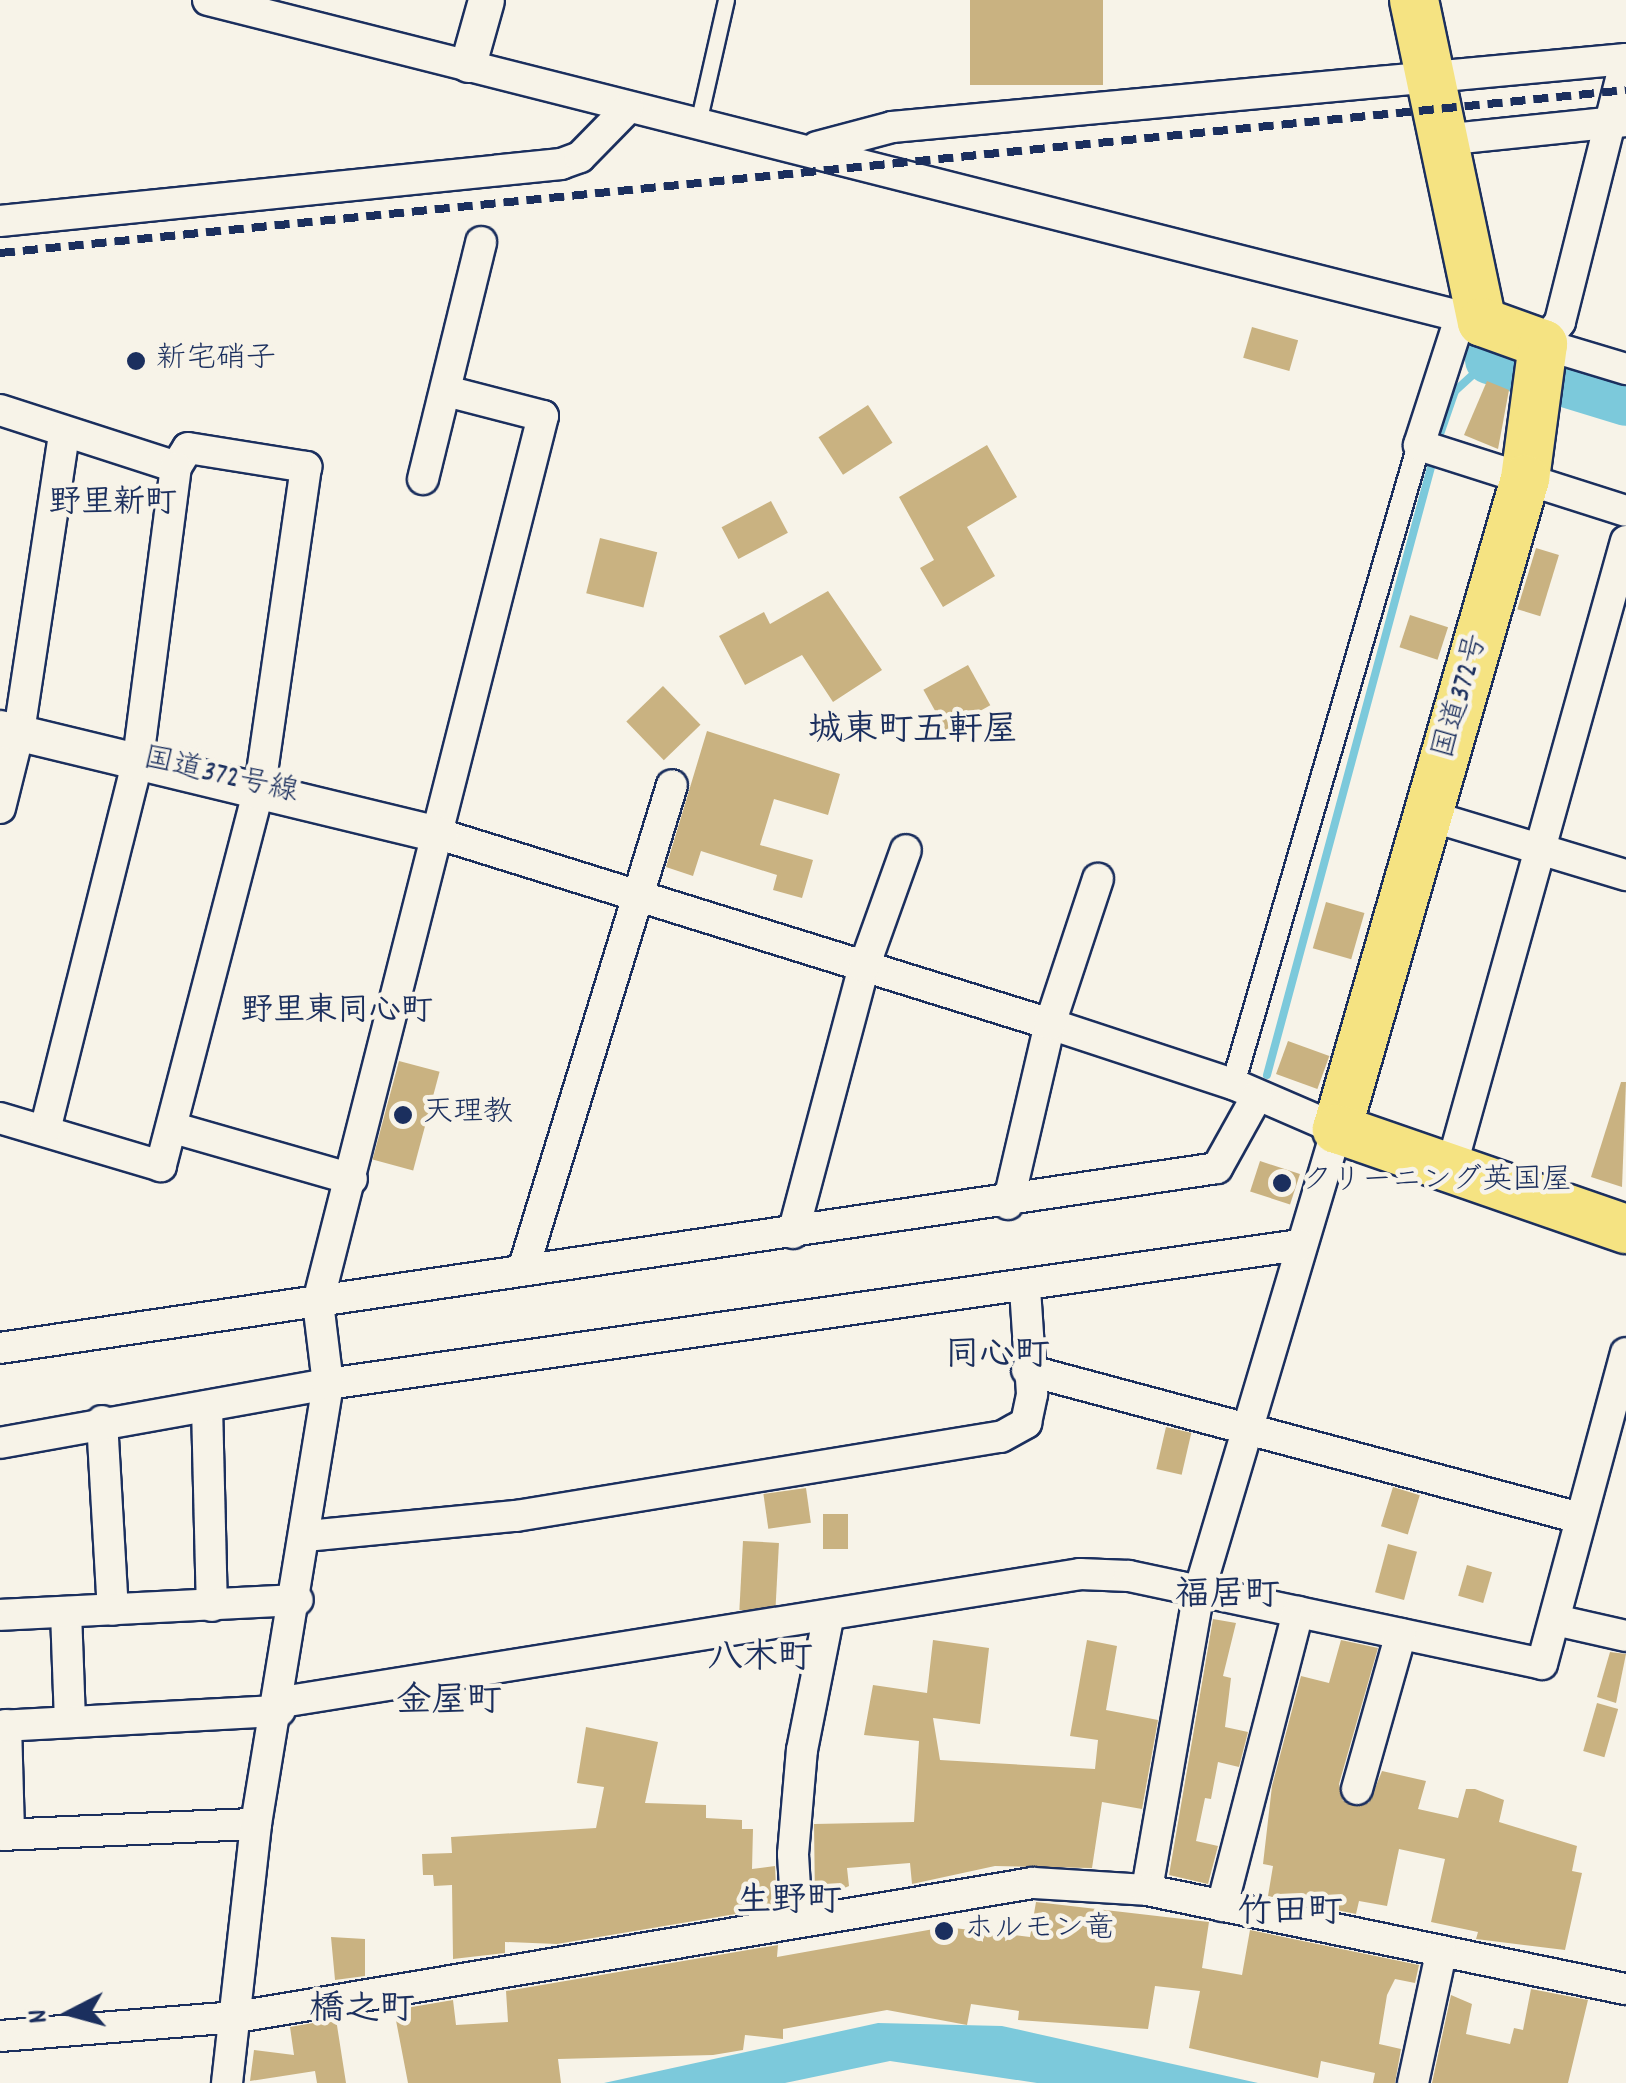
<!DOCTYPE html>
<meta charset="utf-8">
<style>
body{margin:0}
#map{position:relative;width:1626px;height:2083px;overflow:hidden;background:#f7f3e8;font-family:Dekko,"Klee One",sans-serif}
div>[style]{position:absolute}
.water>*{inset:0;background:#7cc9db}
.stream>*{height:8px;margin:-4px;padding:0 4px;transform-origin:4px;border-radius:4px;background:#7cc9db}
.river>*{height:48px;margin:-24px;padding:0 24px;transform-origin:24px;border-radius:24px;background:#7cc9db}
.building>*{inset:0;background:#c9b281;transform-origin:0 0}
.roads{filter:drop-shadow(2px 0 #1b2f5e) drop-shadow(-2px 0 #1b2f5e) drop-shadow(0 2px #1b2f5e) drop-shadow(0 -2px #1b2f5e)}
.service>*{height:15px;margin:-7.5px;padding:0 7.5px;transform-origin:7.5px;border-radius:7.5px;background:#f7f3e8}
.pedestrian>*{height:22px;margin:-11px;padding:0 11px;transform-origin:11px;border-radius:11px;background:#f7f3e8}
.minor>*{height:30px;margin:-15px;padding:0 15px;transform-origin:15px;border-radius:15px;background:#f7f3e8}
.tertiary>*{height:35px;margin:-17.5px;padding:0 17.5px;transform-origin:17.5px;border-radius:17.5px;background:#f7f3e8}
.trunk>*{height:48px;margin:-24px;padding:0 24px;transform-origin:24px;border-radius:24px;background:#f5e382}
.rail>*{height:8px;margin-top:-4px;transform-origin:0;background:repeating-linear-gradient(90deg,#1b2f5e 0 15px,transparent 0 23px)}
.dots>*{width:28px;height:28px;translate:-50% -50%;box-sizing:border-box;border:5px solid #f7f3e8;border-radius:50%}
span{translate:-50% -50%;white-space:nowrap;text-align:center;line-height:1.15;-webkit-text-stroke:9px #f7f3e8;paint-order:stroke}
.poi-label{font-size:30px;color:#1b2f5e}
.left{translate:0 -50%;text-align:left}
.street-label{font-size:30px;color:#1b2f5e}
.neighbourhood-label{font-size:32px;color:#1b2f5e;font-weight:700}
.quarter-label{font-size:35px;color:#1b2f5e;font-weight:700}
.north{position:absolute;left:20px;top:1963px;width:100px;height:100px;-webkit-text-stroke:8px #f7f3e8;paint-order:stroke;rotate:264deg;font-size:28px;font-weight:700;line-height:40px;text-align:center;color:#1b2f5e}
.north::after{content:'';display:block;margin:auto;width:35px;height:45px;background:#1b2f5e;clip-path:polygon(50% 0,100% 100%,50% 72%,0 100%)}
</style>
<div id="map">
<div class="water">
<div style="clip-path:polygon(878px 2023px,1002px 2026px,1258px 2083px,1037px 2083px,890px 2061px,785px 2083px,604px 2083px)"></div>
</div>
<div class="stream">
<div style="left:1437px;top:443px;width:55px;rotate:-70.9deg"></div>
<div style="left:1455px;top:391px;width:46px;rotate:-42.4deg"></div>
<div style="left:1267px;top:1075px;width:641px;rotate:-74.9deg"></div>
</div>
<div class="river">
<div style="left:1489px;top:360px;width:143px;rotate:17deg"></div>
</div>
<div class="building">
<div style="left:970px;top:0;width:133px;height:85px"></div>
<div style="left:1252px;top:327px;width:48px;height:32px;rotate:16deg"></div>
<div style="clip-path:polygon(1487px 381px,1509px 390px,1498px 449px,1464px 435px)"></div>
<div style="left:868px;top:405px;width:45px;height:59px;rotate:57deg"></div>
<div style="clip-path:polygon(987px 445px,1017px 497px,967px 527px,995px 576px,943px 607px,920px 568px,934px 560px,899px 497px)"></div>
<div style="left:771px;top:501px;width:36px;height:56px;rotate:62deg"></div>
<div style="left:600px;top:538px;width:59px;height:57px;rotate:14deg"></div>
<div style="left:1536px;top:548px;width:24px;height:64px;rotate:17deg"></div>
<div style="clip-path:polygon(828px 591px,882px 670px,833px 702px,802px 655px,745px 685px,719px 636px,764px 612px,770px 624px)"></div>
<div style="left:1410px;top:615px;width:40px;height:34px;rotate:18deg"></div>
<div style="left:968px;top:665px;width:46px;height:51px;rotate:61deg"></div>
<div style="left:663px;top:686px;width:54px;height:51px;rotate:46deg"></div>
<div style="clip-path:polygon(707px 731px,840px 774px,828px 815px,774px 799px,760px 845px,813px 860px,802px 898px,773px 890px,777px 875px,701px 851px,693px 876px,666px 867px)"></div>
<div style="left:1326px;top:902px;width:40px;height:48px;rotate:16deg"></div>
<div style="left:1288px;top:1041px;width:44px;height:35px;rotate:20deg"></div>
<div style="left:399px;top:1061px;width:42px;height:102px;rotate:15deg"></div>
<div style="clip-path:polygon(1621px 1082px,1626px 1082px,1622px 1187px,1591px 1177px)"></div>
<div style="left:1260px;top:1161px;width:42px;height:32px;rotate:18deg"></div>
<div style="left:1166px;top:1427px;width:26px;height:43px;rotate:13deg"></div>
<div style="left:1393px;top:1487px;width:28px;height:41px;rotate:17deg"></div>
<div style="left:806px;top:1488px;width:35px;height:43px;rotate:82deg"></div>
<div style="left:823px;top:1514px;width:25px;height:35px"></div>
<div style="left:743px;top:1541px;width:36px;height:69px;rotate:3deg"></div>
<div style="left:1388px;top:1544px;width:30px;height:50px;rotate:15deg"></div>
<div style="left:1467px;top:1565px;width:26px;height:32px;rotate:16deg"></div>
<div style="clip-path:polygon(1213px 1619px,1236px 1623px,1223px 1676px,1231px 1678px,1225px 1727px,1248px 1732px,1239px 1767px,1218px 1762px,1211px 1799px,1205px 1798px,1196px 1841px,1218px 1846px,1208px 1884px,1169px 1875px)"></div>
<div style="clip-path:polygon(933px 1640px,989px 1648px,980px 1724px,933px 1718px,940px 1760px,1095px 1769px,1098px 1740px,1070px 1736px,1087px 1640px,1117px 1646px,1106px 1710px,1158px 1720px,1142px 1809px,1102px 1802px,1092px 1868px,995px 1866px,912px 1884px,910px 1863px,847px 1868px,849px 1886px,815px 1901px,814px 1824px,914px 1822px,919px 1741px,864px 1735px,873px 1685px,927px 1693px)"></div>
<div style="clip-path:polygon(1341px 1640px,1378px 1648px,1339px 1784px,1343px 1801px,1369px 1803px,1382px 1771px,1426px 1781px,1418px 1809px,1458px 1818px,1466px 1789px,1475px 1789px,1504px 1800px,1499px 1822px,1577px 1846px,1572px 1871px,1582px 1873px,1565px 1950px,1476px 1939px,1478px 1932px,1431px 1922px,1445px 1859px,1399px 1849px,1387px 1906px,1359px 1901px,1356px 1914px,1268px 1896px,1273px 1866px,1263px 1864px,1272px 1786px,1301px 1676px,1329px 1683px)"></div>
<div style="clip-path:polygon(1610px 1652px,1626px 1654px,1616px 1703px,1597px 1697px)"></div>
<div style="left:1597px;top:1703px;width:22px;height:50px;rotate:16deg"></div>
<div style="clip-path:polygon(586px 1727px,658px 1742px,645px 1803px,706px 1805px,706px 1818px,742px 1820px,742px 1829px,753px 1829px,752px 1869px,775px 1866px,777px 1907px,557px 1944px,505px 1942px,505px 1953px,453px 1959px,452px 1885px,434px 1886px,433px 1875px,423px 1875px,422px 1854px,452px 1853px,451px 1837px,596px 1828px,604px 1787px,577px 1783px)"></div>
<div style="clip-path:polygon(1036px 1902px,1209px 1922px,1202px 1968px,1242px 1975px,1250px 1930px,1419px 1965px,1415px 1983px,1395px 1979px,1387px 1995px,1379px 2044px,1401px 2049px,1395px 2083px,1373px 2083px,1375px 2073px,1321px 2061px,1318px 2078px,1189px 2048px,1200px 1991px,1155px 1986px,1148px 2029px,1018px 2020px,1019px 2011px,971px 2004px,967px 2025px,887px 2010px,783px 2029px,783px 2039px,745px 2035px,743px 2050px,713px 2055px,558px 2059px,561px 2083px,408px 2083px,394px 2010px,453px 2000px,456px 2025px,508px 2022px,506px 1991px,778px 1945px,777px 1957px,945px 1927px,1030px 1937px)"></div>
<div style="clip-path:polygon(331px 1937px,365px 1939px,365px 1976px,335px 1980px)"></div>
<div style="clip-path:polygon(1531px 1989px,1588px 2000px,1568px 2083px,1432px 2083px,1451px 1995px,1472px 2004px,1466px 2034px,1510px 2044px,1514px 2028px,1523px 2030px)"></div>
<div style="clip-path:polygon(336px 2019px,346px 2083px,317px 2083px,315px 2071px,250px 2081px,254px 2050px,294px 2055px,290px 2027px)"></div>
</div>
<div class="roads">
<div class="service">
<div style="left:698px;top:123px;width:126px;rotate:-77.2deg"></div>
</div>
<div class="pedestrian">
<div style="left:1233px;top:1084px;width:666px;rotate:-73.77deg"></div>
</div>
<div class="minor">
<div style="left:208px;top:0;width:1314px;rotate:14.18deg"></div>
<div style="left:1626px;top:59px;width:271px;rotate:104.1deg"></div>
<div style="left:1560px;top:322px;width:28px;rotate:128deg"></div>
<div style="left:1543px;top:344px;width:87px;rotate:16.8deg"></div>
<div style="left:1442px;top:140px;width:185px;rotate:-5.9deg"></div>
<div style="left:817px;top:147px;width:78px;rotate:-14.9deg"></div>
<div style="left:892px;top:127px;width:737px;rotate:-5.29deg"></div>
<div style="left:0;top:221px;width:564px;rotate:-5.8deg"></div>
<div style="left:561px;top:164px;width:20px;rotate:-20deg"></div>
<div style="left:580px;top:157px;width:69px;rotate:-45.6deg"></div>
<div style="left:1461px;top:315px;width:137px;rotate:107.9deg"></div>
<div style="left:1419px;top:445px;width:217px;rotate:17.7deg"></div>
<div style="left:0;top:410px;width:185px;rotate:17.9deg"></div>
<div style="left:176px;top:467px;width:22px;rotate:-58deg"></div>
<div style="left:188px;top:448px;width:120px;rotate:9.1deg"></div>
<div style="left:306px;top:467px;width:321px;rotate:98.2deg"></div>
<div style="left:260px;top:785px;width:394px;rotate:104.6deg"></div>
<div style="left:161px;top:1166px;width:168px;rotate:-163.4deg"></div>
<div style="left:423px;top:479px;width:244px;rotate:-76.2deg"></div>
<div style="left:0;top:808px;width:78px;rotate:-76deg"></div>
<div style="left:19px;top:732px;width:300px;rotate:-81.4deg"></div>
<div style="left:1430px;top:816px;width:205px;rotate:16.8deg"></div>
<div style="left:439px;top:834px;width:640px;rotate:17.27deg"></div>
<div style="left:1050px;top:1024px;width:193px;rotate:18.2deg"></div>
<div style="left:1233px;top:1084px;width:113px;rotate:23.4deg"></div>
<div style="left:1337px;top:1129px;width:482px;rotate:106.6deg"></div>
<div style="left:1199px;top:1591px;width:303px;rotate:99.9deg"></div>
<div style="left:174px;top:1128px;width:185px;rotate:16deg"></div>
<div style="left:45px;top:1130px;width:382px;rotate:-75.9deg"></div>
<div style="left:138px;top:759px;width:294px;rotate:-82.6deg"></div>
<div style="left:1451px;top:1168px;width:651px;rotate:-74.41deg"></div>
<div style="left:1008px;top:1204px;width:185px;rotate:-76.9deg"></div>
<div style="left:1050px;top:1024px;width:153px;rotate:-71.7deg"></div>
<div style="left:793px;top:1233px;width:275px;rotate:-75.1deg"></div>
<div style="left:864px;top:967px;width:124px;rotate:-70.3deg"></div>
<div style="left:523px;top:1270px;width:507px;rotate:-72.92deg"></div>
<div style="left:0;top:1348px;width:1230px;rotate:-8.41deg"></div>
<div style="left:1217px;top:1168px;width:82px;rotate:-60.9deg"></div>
<div style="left:1027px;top:1370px;width:568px;rotate:14.99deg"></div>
<div style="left:207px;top:1406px;width:200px;rotate:88.6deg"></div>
<div style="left:102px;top:1421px;width:189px;rotate:86.7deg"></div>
<div style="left:0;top:1443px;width:333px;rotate:-10.2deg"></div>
<div style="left:328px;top:1384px;width:982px;rotate:-8.14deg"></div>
<div style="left:307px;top:1536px;width:210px;rotate:-5.5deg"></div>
<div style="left:516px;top:1516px;width:491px;rotate:-9.3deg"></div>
<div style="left:1001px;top:1437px;width:29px;rotate:-29deg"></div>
<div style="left:1026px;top:1423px;width:30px;rotate:-78deg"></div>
<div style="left:1032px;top:1394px;width:105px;rotate:-93.8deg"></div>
<div style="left:66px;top:1612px;width:110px;rotate:87.9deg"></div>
<div style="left:0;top:1615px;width:298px;rotate:-2.9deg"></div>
<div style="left:1555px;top:1620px;width:73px;rotate:12.7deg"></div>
<div style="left:282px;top:1702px;width:808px;rotate:-9.11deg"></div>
<div style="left:1080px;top:1574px;width:49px;rotate:2.3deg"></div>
<div style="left:1129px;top:1576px;width:422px;rotate:12deg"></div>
<div style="left:1542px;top:1664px;width:322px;rotate:-74.9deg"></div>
<div style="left:6px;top:1725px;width:109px;rotate:88.4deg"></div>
<div style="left:0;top:1726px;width:280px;rotate:-3.1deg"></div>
<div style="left:1357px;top:1789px;width:161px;rotate:-74.2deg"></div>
<div style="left:0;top:1835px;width:256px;rotate:-2.5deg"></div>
<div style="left:1222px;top:1906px;width:304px;rotate:-75.5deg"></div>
<div style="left:797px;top:1920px;width:66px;rotate:-93.5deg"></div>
<div style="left:793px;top:1854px;width:104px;rotate:-85.1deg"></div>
<div style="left:802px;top:1750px;width:134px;rotate:-78.8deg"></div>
<div style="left:0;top:2036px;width:238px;rotate:-4.6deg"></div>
<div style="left:237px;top:2017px;width:807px;rotate:-9.56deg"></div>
<div style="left:1033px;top:1883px;width:114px;rotate:3.5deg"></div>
<div style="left:1147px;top:1890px;width:489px;rotate:11.7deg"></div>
<div style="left:227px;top:2083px;width:261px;rotate:-83.6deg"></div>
<div style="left:256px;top:1824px;width:446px;rotate:-80.7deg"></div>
<div style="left:328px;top:1384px;width:83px;rotate:-97deg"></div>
<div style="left:318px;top:1302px;width:914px;rotate:-75.75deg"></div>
<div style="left:543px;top:416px;width:100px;rotate:-165.5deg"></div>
<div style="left:1413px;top:2083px;width:133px;rotate:-77.8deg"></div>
</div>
<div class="tertiary">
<div style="left:468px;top:64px;width:66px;rotate:-74.3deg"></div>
<div style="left:0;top:728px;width:452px;rotate:13.6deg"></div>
</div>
<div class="trunk">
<div style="left:1414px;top:0;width:329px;rotate:78.1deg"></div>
<div style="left:1482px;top:322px;width:65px;rotate:19.8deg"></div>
<div style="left:1543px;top:344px;width:136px;rotate:97.6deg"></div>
<div style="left:1525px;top:479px;width:677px;rotate:106.13deg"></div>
<div style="left:1337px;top:1129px;width:306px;rotate:19.1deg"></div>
</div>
</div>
<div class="rail">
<div style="left:0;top:253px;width:1634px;rotate:-5.72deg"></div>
</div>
<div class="dots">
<div style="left:136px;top:361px;background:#1b2f5e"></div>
<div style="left:403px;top:1115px;background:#1b2f5e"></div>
<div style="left:1282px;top:1183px;background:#1b2f5e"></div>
<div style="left:944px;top:1931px;background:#1b2f5e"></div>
</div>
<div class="poi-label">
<span class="left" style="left:156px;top:361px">新宅硝子</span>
<span class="left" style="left:423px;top:1115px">天理教</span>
<span class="left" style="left:1302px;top:1183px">クリーニング英国屋</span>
<span class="left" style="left:964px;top:1931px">ホルモン竜</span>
</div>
<div class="street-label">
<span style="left:1463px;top:697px;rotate:-74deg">国道372号</span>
<span style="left:220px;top:778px;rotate:13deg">国道372号線</span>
</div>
<div class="neighbourhood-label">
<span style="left:113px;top:505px">野里新町</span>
<span style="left:337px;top:1013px">野里東同心町</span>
</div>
<div class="quarter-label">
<span style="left:913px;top:732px">城東町五軒屋</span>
<span style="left:997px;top:1357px">同心町</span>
<span style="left:1227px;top:1597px">福居町</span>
<span style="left:760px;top:1660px">八木町</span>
<span style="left:449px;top:1703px">金屋町</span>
<span style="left:789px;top:1903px">生野町</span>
<span style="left:1290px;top:1914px">竹田町</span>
<span style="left:362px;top:2011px">橋之町</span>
</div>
<div class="north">N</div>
</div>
